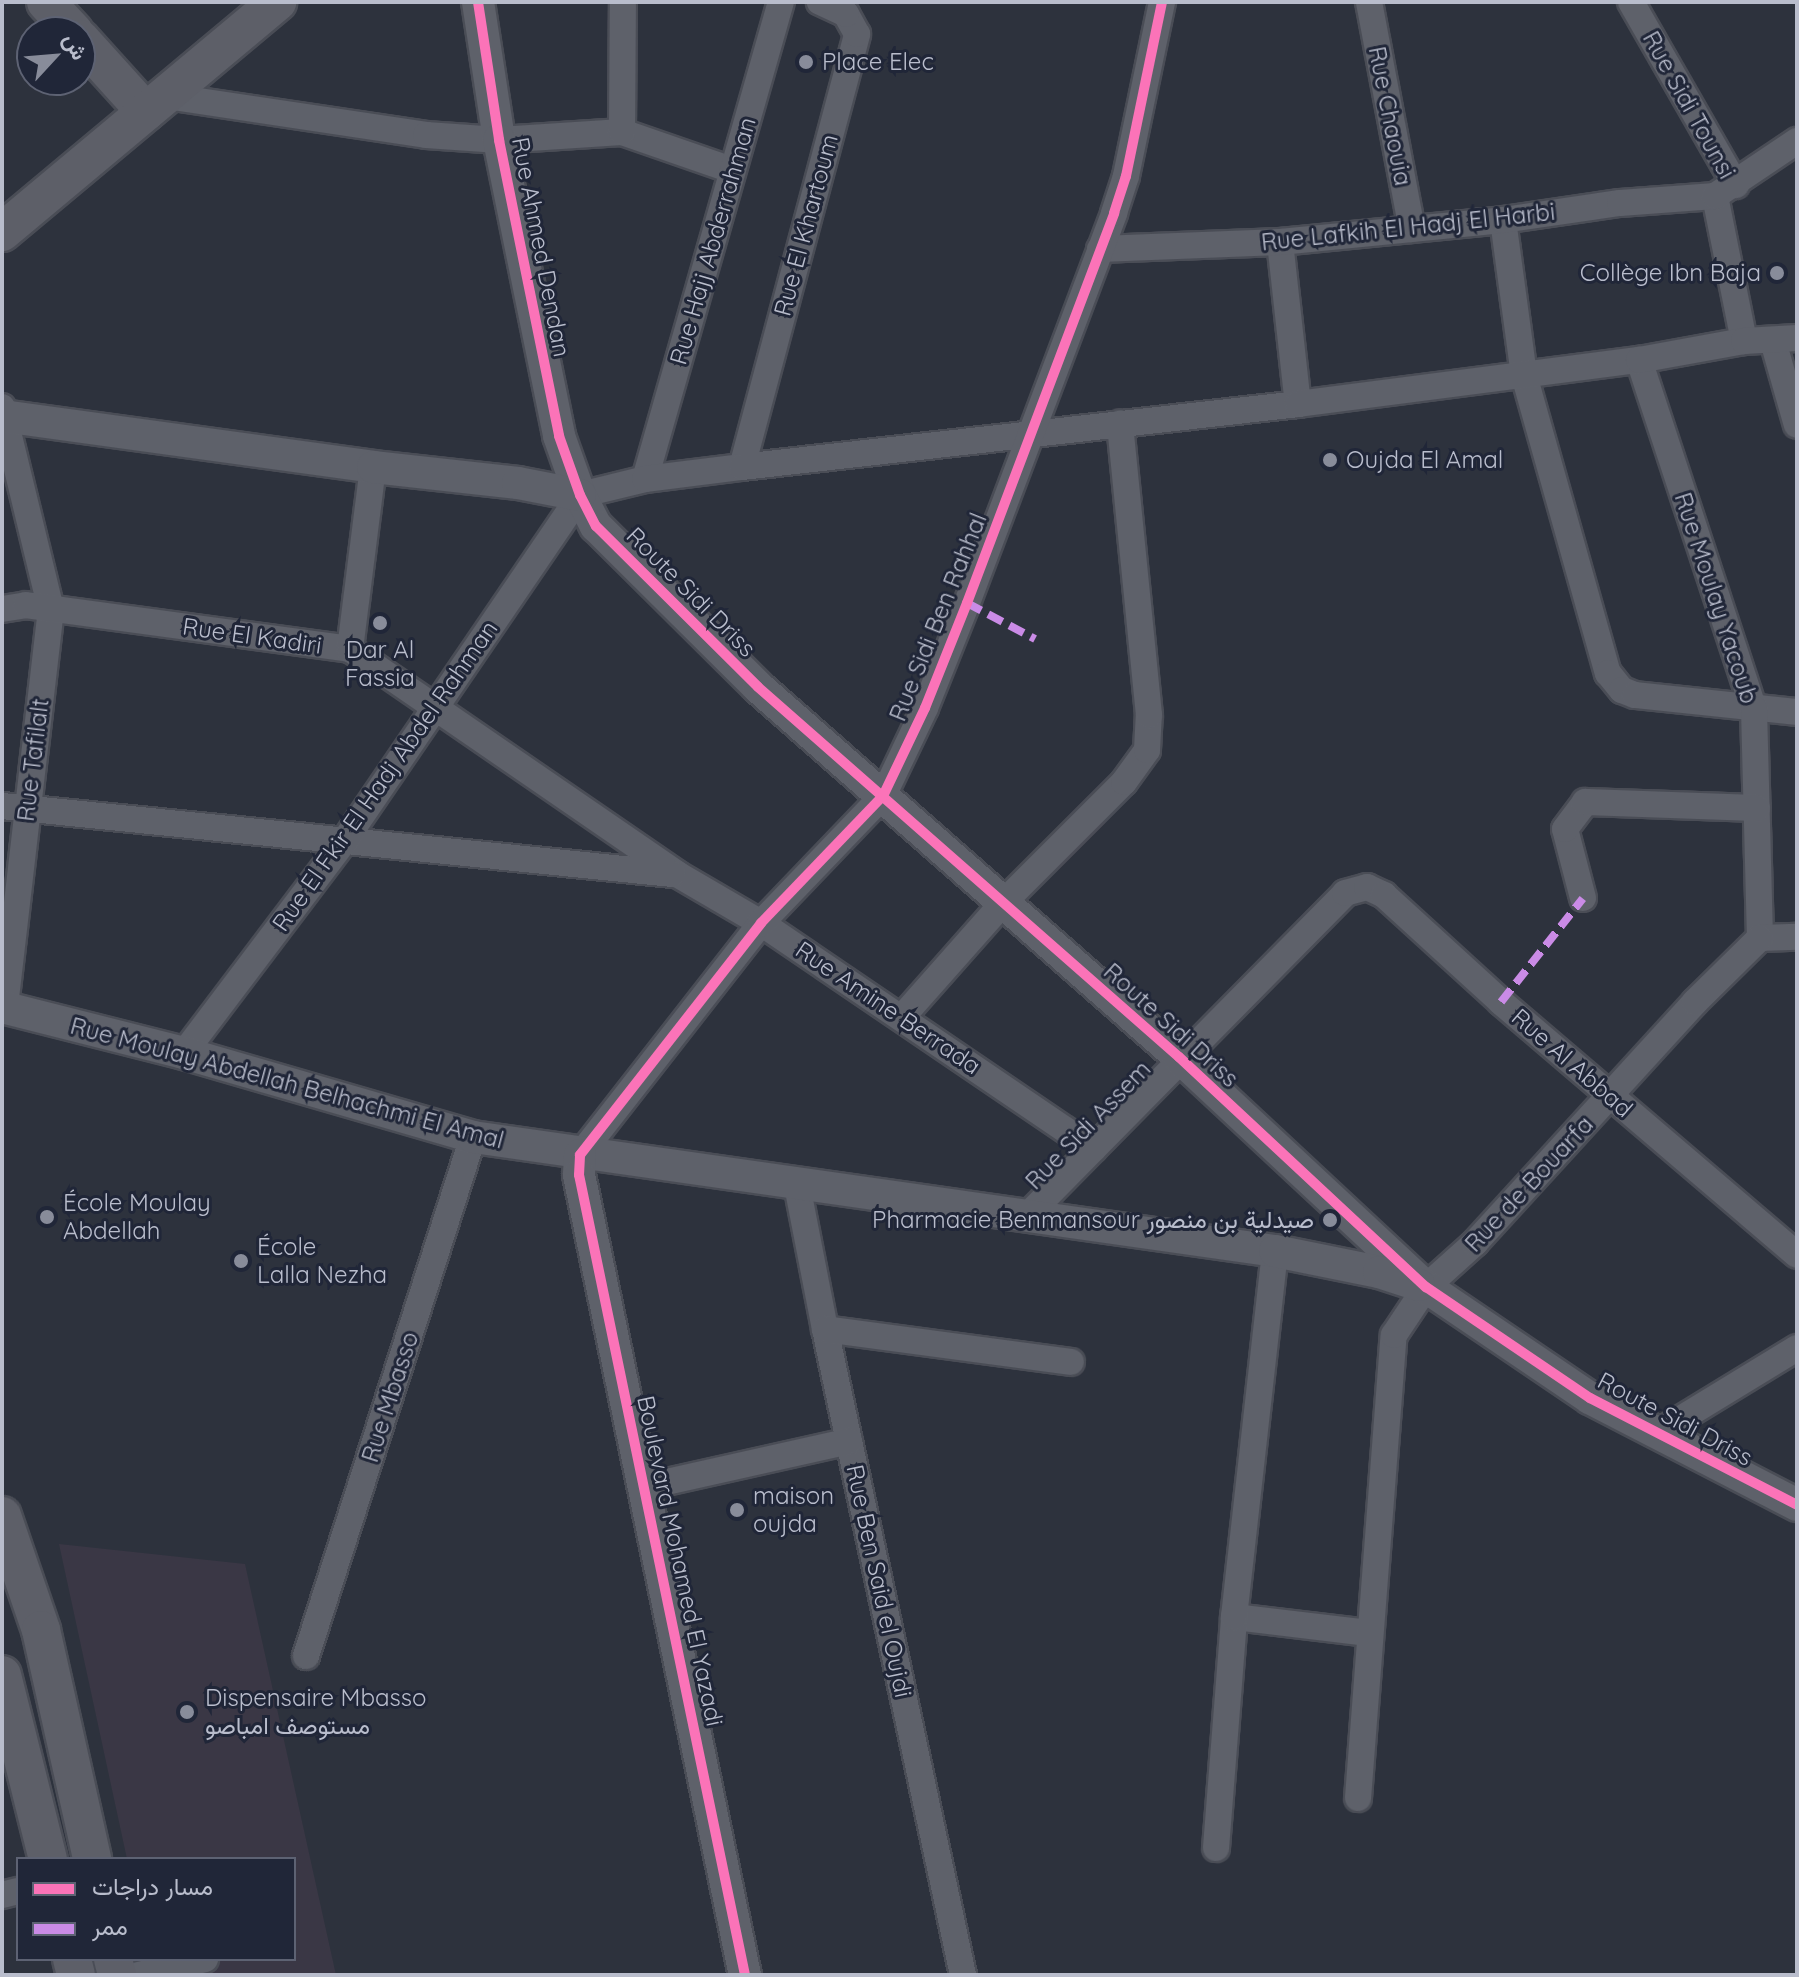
<!DOCTYPE html>
<meta charset="utf-8">
<style>
body{margin:0}
#map{position:relative;width:1799px;height:1977px;overflow:hidden;background:#2d323d;font-family:Quicksand,Vazirmatn,sans-serif}
div>[style]{position:absolute}
.medical>*{inset:0;background:#3a3745}
.roads{filter:drop-shadow(2px 0 #4a4d56) drop-shadow(-2px 0 #4a4d56) drop-shadow(0 2px #4a4d56) drop-shadow(0 -2px #4a4d56)}
.minor>*{height:26px;margin:-13px;padding:0 13px;transform-origin:13px;border-radius:13px;background:#5e616a}
.tertiary>*{height:32px;margin:-16px;padding:0 16px;transform-origin:16px;border-radius:16px;background:#5e616a}
.secondary>*{height:38px;margin:-19px;padding:0 19px;transform-origin:19px;border-radius:19px;background:#5d5f68}
.quiet>*{height:8px;margin-top:-4px;transform-origin:0;background:repeating-linear-gradient(90deg,#ca8be6 0 16px,transparent 0 24px)}
.cycleway>*{height:10px;margin:-5px;padding:0 5px;transform-origin:5px;border-radius:5px;background:#fb73b8}
.dots>*{width:22px;height:22px;translate:-50% -50%;box-sizing:border-box;border:4px solid #202638;border-radius:50%}
span{translate:-50% -50%;white-space:nowrap;text-align:center;line-height:1.15;-webkit-text-stroke:6px #202638;paint-order:stroke}
.poi-label{font-size:24px;color:#b9bdcc}
.left{translate:0 -50%;text-align:left}
.right{translate:-100% -50%;text-align:right}
.street-label{font-size:24px;color:#b9bdcc}
.frame{position:absolute;inset:0;border:4px solid #b9bdcc;pointer-events:none}
.legend{position:absolute;left:16px;top:1857px;width:280px;height:104px;box-sizing:border-box;background:#202638;border:2px solid #5d6273;margin:0;padding:10px 14px;list-style:none;font-size:24px;color:#b9bdcc}
.legend li{display:flex;align-items:center;gap:16px;height:40px}
.legend b{width:40px;border:2px solid #5d6273}
.north{position:absolute;left:16px;top:16px;width:80px;height:80px;box-sizing:border-box;background:#202638;border:2px solid #5d6273;border-radius:50%;rotate:64deg;font-size:22px;font-weight:700;line-height:32px;text-align:center;color:#b9bdcc}
.north::after{content:'';display:block;margin:auto;width:28px;height:36px;background:#888c9a;clip-path:polygon(50% 0,100% 100%,50% 72%,0 100%)}
</style>
<div id="map">
<div class="medical">
<div style="clip-path:polygon(59px 1544px,245px 1564px,336px 1975px,151px 1975px,148px 1959px,294px 1959px,294px 1859px,127px 1859px)"></div>
</div>
<div class="roads">
<div class="minor">
<div style="left:1369px;top:2px;width:231px;rotate:79.3deg"></div>
<div style="left:1631px;top:2px;width:211px;rotate:60.2deg"></div>
<div style="left:166px;top:96px;width:263px;rotate:8.5deg"></div>
<div style="left:426px;top:135px;width:73px;rotate:3.9deg"></div>
<div style="left:499px;top:140px;width:123px;rotate:-3.7deg"></div>
<div style="left:622px;top:132px;width:116px;rotate:19.1deg"></div>
<div style="left:622px;top:132px;width:130px;rotate:-89.6deg"></div>
<div style="left:1715px;top:196px;width:148px;rotate:78.7deg"></div>
<div style="left:1503px;top:220px;width:156px;rotate:82.3deg"></div>
<div style="left:1524px;top:375px;width:310px;rotate:74.3deg"></div>
<div style="left:1608px;top:673px;width:22px;rotate:51deg"></div>
<div style="left:1622px;top:690px;width:14px;rotate:21deg"></div>
<div style="left:1635px;top:695px;width:163px;rotate:6deg"></div>
<div style="left:1280px;top:242px;width:163px;rotate:83.7deg"></div>
<div style="left:1100px;top:249px;width:180px;rotate:-2.2deg"></div>
<div style="left:1280px;top:242px;width:224px;rotate:-5.6deg"></div>
<div style="left:1503px;top:220px;width:118px;rotate:-8.3deg"></div>
<div style="left:1620px;top:203px;width:95px;rotate:-4.2deg"></div>
<div style="left:1715px;top:196px;width:99px;rotate:-33.9deg"></div>
<div style="left:1773px;top:341px;width:87px;rotate:74.1deg"></div>
<div style="left:1639px;top:360px;width:367px;rotate:71.8deg"></div>
<div style="left:1754px;top:709px;width:229px;rotate:88.5deg"></div>
<div style="left:2px;top:407px;width:208px;rotate:76.4deg"></div>
<div style="left:51px;top:609px;width:401px;rotate:96.6deg"></div>
<div style="left:742px;top:467px;width:448px;rotate:-75.1deg"></div>
<div style="left:857px;top:34px;width:23px;rotate:-119deg"></div>
<div style="left:846px;top:14px;width:29px;rotate:-155deg"></div>
<div style="left:645px;top:479px;width:496px;rotate:-74.1deg"></div>
<div style="left:2px;top:609px;width:24px;rotate:-9deg"></div>
<div style="left:26px;top:605px;width:327px;rotate:7.7deg"></div>
<div style="left:350px;top:649px;width:397px;rotate:34.5deg"></div>
<div style="left:677px;top:874px;width:97px;rotate:30.3deg"></div>
<div style="left:761px;top:923px;width:402px;rotate:34.2deg"></div>
<div style="left:350px;top:649px;width:183px;rotate:-82.8deg"></div>
<div style="left:2px;top:806px;width:674px;rotate:5.79deg"></div>
<div style="left:1583px;top:898px;width:71px;rotate:-104.6deg"></div>
<div style="left:1565px;top:829px;width:34px;rotate:-53deg"></div>
<div style="left:1585px;top:802px;width:172px;rotate:2deg"></div>
<div style="left:1760px;top:938px;width:37px;rotate:-2deg"></div>
<div style="left:903px;top:1016px;width:151px;rotate:-48.5deg"></div>
<div style="left:1003px;top:903px;width:171px;rotate:-45deg"></div>
<div style="left:1124px;top:782px;width:39px;rotate:-54deg"></div>
<div style="left:1147px;top:750px;width:35px;rotate:-87deg"></div>
<div style="left:1149px;top:715px;width:293px;rotate:-95.7deg"></div>
<div style="left:184px;top:1053px;width:263px;rotate:-52.9deg"></div>
<div style="left:343px;top:843px;width:421px;rotate:-55.7deg"></div>
<div style="left:580px;top:495px;width:67px;rotate:-13.8deg"></div>
<div style="left:645px;top:479px;width:98px;rotate:-7.1deg"></div>
<div style="left:742px;top:467px;width:560px;rotate:-6.46deg"></div>
<div style="left:1298px;top:404px;width:344px;rotate:-7.4deg"></div>
<div style="left:1639px;top:360px;width:107px;rotate:-10.3deg"></div>
<div style="left:1744px;top:341px;width:53px;rotate:-3.2deg"></div>
<div style="left:580px;top:1155px;width:294px;rotate:-52deg"></div>
<div style="left:761px;top:923px;width:176px;rotate:-46.2deg"></div>
<div style="left:883px;top:796px;width:98px;rotate:-64.5deg"></div>
<div style="left:925px;top:708px;width:113px;rotate:-68.2deg"></div>
<div style="left:967px;top:603px;width:417px;rotate:-69.3deg"></div>
<div style="left:1114px;top:213px;width:39px;rotate:-72deg"></div>
<div style="left:1126px;top:176px;width:178px;rotate:-78.3deg"></div>
<div style="left:797px;top:1185px;width:147px;rotate:79deg"></div>
<div style="left:825px;top:1329px;width:661px;rotate:77.94deg"></div>
<div style="left:1029px;top:1214px;width:450px;rotate:-45.4deg"></div>
<div style="left:1345px;top:893px;width:23px;rotate:-15deg"></div>
<div style="left:1367px;top:887px;width:19px;rotate:25deg"></div>
<div style="left:1384px;top:895px;width:159px;rotate:42.4deg"></div>
<div style="left:1501px;top:1002px;width:389px;rotate:40.5deg"></div>
<div style="left:825px;top:1329px;width:248px;rotate:7.6deg"></div>
<div style="left:1656px;top:1434px;width:165px;rotate:-31.4deg"></div>
<div style="left:644px;top:1487px;width:210px;rotate:-12.6deg"></div>
<div style="left:1234px;top:1617px;width:135px;rotate:6.8deg"></div>
<div style="left:306px;top:1656px;width:545px;rotate:-72.16deg"></div>
<div style="left:1358px;top:1798px;width:464px;rotate:-85.6deg"></div>
<div style="left:1394px;top:1335px;width:58px;rotate:-56.3deg"></div>
<div style="left:1426px;top:1287px;width:66px;rotate:-41.9deg"></div>
<div style="left:1475px;top:1243px;width:326px;rotate:-47.6deg"></div>
<div style="left:1695px;top:1002px;width:91px;rotate:-44.6deg"></div>
<div style="left:1216px;top:1848px;width:232px;rotate:-85.5deg"></div>
<div style="left:1234px;top:1617px;width:368px;rotate:-83.6deg"></div>
<div style="left:2px;top:1895px;width:16px;rotate:-14deg"></div>
<div style="left:139px;top:1975px;width:68px;rotate:-13.6deg"></div>
</div>
<div class="tertiary">
<div style="left:478px;top:2px;width:140px;rotate:81.3deg"></div>
<div style="left:499px;top:140px;width:302px;rotate:78.5deg"></div>
<div style="left:559px;top:436px;width:63px;rotate:70.4deg"></div>
<div style="left:580px;top:495px;width:35px;rotate:63deg"></div>
<div style="left:596px;top:526px;width:228px;rotate:44.8deg"></div>
<div style="left:758px;top:687px;width:560px;rotate:41.31deg"></div>
<div style="left:1179px;top:1057px;width:338px;rotate:43deg"></div>
<div style="left:1426px;top:1287px;width:198px;rotate:34.1deg"></div>
<div style="left:1590px;top:1398px;width:233px;rotate:27.3deg"></div>
<div style="left:2px;top:416px;width:374px;rotate:7.8deg"></div>
<div style="left:373px;top:467px;width:146px;rotate:6.3deg"></div>
<div style="left:518px;top:483px;width:63px;rotate:11deg"></div>
<div style="left:2px;top:1007px;width:188px;rotate:14.2deg"></div>
<div style="left:184px;top:1053px;width:301px;rotate:16.2deg"></div>
<div style="left:473px;top:1137px;width:810px;rotate:8.09deg"></div>
<div style="left:1275px;top:1251px;width:106px;rotate:11.4deg"></div>
<div style="left:1379px;top:1272px;width:42px;rotate:18deg"></div>
<div style="left:580px;top:1155px;width:20px;rotate:93deg"></div>
<div style="left:579px;top:1175px;width:817px;rotate:78.28deg"></div>
</div>
<div class="secondary">
<div style="left:46px;top:2px;width:41px;rotate:47deg"></div>
<div style="left:80px;top:39px;width:98px;rotate:47.9deg"></div>
<div style="left:2px;top:232px;width:359px;rotate:-39.9deg"></div>
<div style="left:2px;top:1516px;width:120px;rotate:71.1deg"></div>
<div style="left:41px;top:1630px;width:235px;rotate:77.4deg"></div>
<div style="left:2px;top:1675px;width:190px;rotate:76deg"></div>
<div style="left:72px;top:1959px;width:16px;rotate:76deg"></div>
<div style="left:113px;top:1959px;width:16px;rotate:76deg"></div>
</div>
</div>
<div class="quiet">
<div style="left:967px;top:603px;width:77px;rotate:27.9deg"></div>
<div style="left:1501px;top:1002px;width:132px;rotate:-51.7deg"></div>
</div>
<div class="cycleway">
<div style="left:478px;top:2px;width:140px;rotate:81.3deg"></div>
<div style="left:499px;top:140px;width:302px;rotate:78.5deg"></div>
<div style="left:559px;top:436px;width:63px;rotate:70.4deg"></div>
<div style="left:580px;top:495px;width:35px;rotate:63deg"></div>
<div style="left:596px;top:526px;width:228px;rotate:44.8deg"></div>
<div style="left:758px;top:687px;width:560px;rotate:41.31deg"></div>
<div style="left:1179px;top:1057px;width:338px;rotate:43deg"></div>
<div style="left:1426px;top:1287px;width:198px;rotate:34.1deg"></div>
<div style="left:1590px;top:1398px;width:233px;rotate:27.3deg"></div>
<div style="left:745px;top:1975px;width:817px;rotate:-101.72deg"></div>
<div style="left:579px;top:1175px;width:20px;rotate:-87deg"></div>
<div style="left:580px;top:1155px;width:294px;rotate:-52deg"></div>
<div style="left:761px;top:923px;width:176px;rotate:-46.2deg"></div>
<div style="left:883px;top:796px;width:98px;rotate:-64.5deg"></div>
<div style="left:925px;top:708px;width:113px;rotate:-68.2deg"></div>
<div style="left:967px;top:603px;width:417px;rotate:-69.3deg"></div>
<div style="left:1114px;top:213px;width:39px;rotate:-72deg"></div>
<div style="left:1126px;top:176px;width:178px;rotate:-78.3deg"></div>
</div>
<div class="dots">
<div style="left:806px;top:62px;background:#888c9a"></div>
<div style="left:1777px;top:273px;background:#888c9a"></div>
<div style="left:1330px;top:460px;background:#888c9a"></div>
<div style="left:380px;top:623px;background:#888c9a"></div>
<div style="left:47px;top:1217px;background:#888c9a"></div>
<div style="left:1330px;top:1220px;background:#888c9a"></div>
<div style="left:241px;top:1261px;background:#888c9a"></div>
<div style="left:737px;top:1510px;background:#888c9a"></div>
<div style="left:187px;top:1712px;background:#888c9a"></div>
</div>
<div class="poi-label">
<span class="left" style="left:822px;top:62px">Place Elec</span>
<span class="right" style="left:1761px;top:273px">Collège Ibn Baja</span>
<span class="left" style="left:1346px;top:460px">Oujda El Amal</span>
<span style="left:380px;top:664px">Dar Al<br>Fassia</span>
<span class="left" style="left:63px;top:1217px">École Moulay<br>Abdellah</span>
<span class="right" style="left:1314px;top:1220px">Pharmacie Benmansour صيدلية بن منصور</span>
<span class="left" style="left:257px;top:1261px">École<br>Lalla Nezha</span>
<span class="left" style="left:753px;top:1510px">maison<br>oujda</span>
<span class="left" style="left:205px;top:1712px">Dispensaire Mbasso<br>مستوصف امباصو</span>
</div>
<div class="street-label">
<span style="left:1689px;top:105px;rotate:61deg">Rue Sidi Tounsi</span>
<span style="left:1390px;top:116px;rotate:79deg">Rue Chaouia</span>
<span style="left:806px;top:225px;rotate:-75deg">Rue El Khartoum</span>
<span style="left:1408px;top:227px;rotate:-6deg">Rue Lafkih El Hadj El Harbi</span>
<span style="left:713px;top:241px;rotate:-74deg">Rue Hajj Abderrahman</span>
<span style="left:541px;top:247px;rotate:79deg">Rue Ahmed Dendan</span>
<span style="left:691px;top:592px;rotate:45deg">Route Sidi Driss</span>
<span style="left:1716px;top:598px;rotate:72deg">Rue Moulay Yacoub</span>
<span style="left:938px;top:617px;rotate:-68deg">Rue Sidi Ben Rahhal</span>
<span style="left:252px;top:636px;rotate:8deg">Rue El Kadiri</span>
<span style="left:33px;top:760px;rotate:-83deg">Rue Tafilalt</span>
<span style="left:385px;top:776px;rotate:-55deg">Rue El Fkir El Hadj Abdel Rahman</span>
<span style="left:888px;top:1008px;rotate:34deg">Rue Amine Berrada</span>
<span style="left:1171px;top:1025px;rotate:42deg">Route Sidi Driss</span>
<span style="left:1572px;top:1063px;rotate:41deg">Rue Al Abbad</span>
<span style="left:287px;top:1083px;rotate:15deg">Rue Moulay Abdellah Belhachmi El Amal</span>
<span style="left:1088px;top:1125px;rotate:-46deg">Rue Sidi Assem</span>
<span style="left:1529px;top:1184px;rotate:-47deg">Rue de Bouarfa</span>
<span style="left:390px;top:1397px;rotate:-72deg">Rue Mbasso</span>
<span style="left:1675px;top:1419px;rotate:28deg">Route Sidi Driss</span>
<span style="left:680px;top:1561px;rotate:78deg">Boulevard Mohamed El Yazadi</span>
<span style="left:879px;top:1581px;rotate:78deg">Rue Ben Said el Oujdi</span>
</div>
<div class="frame"></div>
<ul class="legend">
<li><b style="height:10px;background:#fb73b8"></b>مسار دراجات</li>
<li><b style="height:10px;background:#ca8be6"></b>ممر</li>
</ul>
<div class="north">ش</div>
</div>
